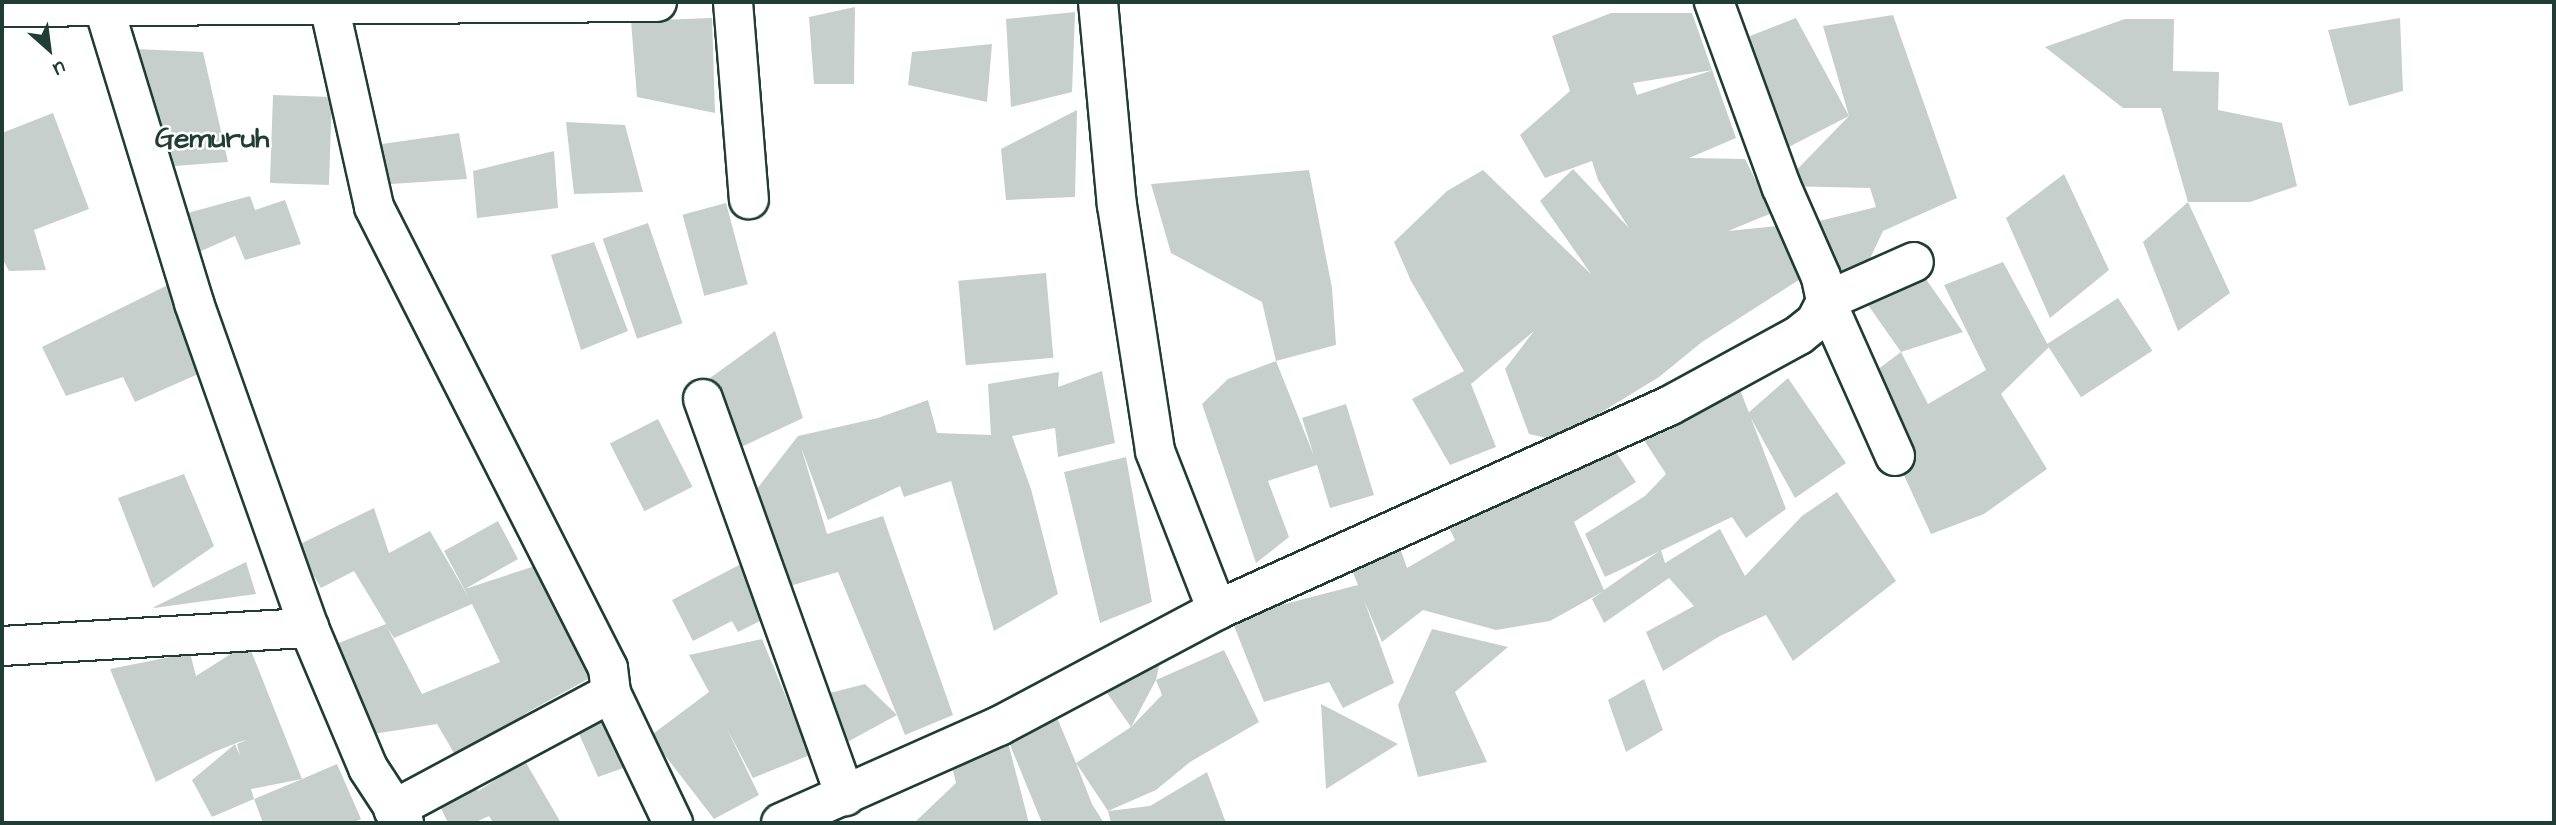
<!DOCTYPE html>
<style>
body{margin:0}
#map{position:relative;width:2556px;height:825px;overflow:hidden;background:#fff;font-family:"Architects Daughter",sans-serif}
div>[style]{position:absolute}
.building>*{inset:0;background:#c7cfcc;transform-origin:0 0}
.roads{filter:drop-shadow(2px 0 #1f3d34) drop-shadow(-2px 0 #1f3d34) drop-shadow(0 2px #1f3d34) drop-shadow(0 -2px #1f3d34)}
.minor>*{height:38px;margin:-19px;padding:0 19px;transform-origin:19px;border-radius:19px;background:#fff}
span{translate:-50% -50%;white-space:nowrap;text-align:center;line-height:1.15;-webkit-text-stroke:5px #fff;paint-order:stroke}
.quarter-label{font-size:28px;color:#1f3d34;font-weight:700}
.frame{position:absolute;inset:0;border:4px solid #1f3d34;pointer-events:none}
.north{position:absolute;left:14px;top:14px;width:70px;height:70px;-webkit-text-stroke:5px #fff;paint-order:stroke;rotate:152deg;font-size:19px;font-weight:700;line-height:28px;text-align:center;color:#1f3d34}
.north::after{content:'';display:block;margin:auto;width:24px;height:32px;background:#1f3d34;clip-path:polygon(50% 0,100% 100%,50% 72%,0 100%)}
</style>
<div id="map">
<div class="building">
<div style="clip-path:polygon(855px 7px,854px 84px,814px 84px,809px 17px)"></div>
<div style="clip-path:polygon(1075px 12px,1072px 92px,1011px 107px,1006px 19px)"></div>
<div style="clip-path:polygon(evenodd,1611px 13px,1692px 13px,1736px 138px,1689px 158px,1745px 159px,1772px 213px,1728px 231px,1777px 226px,1802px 278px,1702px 342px,1659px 377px,1556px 440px,1529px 434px,1505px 369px,1534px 331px,1471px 384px,1496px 447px,1450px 465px,1412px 399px,1464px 371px,1411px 281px,1394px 242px,1447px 191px,1483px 170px,1591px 274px,1540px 201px,1573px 169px,1629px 228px,1598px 180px,1592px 161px,1545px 178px,1520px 135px,1570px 91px,1552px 36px,1611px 13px,1713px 70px,1637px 95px,1633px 83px,1713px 70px)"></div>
<div style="clip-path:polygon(1893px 15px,1957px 198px,1883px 231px,1856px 288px,1799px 226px,1876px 207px,1870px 188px,1781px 186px,1849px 116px,1771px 156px,1750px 36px,1796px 18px,1849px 116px,1823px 26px)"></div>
<div style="clip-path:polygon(712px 18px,715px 113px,637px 97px,631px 21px)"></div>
<div style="clip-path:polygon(2400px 18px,2403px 91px,2349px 106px,2328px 30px)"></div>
<div style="clip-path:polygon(2125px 19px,2174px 19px,2173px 71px,2219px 72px,2218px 110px,2282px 123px,2297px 186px,2250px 202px,2188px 202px,2161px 108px,2123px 108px,2045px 47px)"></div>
<div style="clip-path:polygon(992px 44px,987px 102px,908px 85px,912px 52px)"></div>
<div style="clip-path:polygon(136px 49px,203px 52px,228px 162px,161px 167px)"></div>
<div style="left:273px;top:95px;width:59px;height:88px;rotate:2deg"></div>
<div style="clip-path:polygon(1077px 110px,1075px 197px,1006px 200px,1001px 149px)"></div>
<div style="clip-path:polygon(53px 113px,89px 209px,34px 230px,46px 270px,9px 271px,2px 258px,2px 133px)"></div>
<div style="clip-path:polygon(566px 122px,625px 125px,643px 192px,574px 194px)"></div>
<div style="clip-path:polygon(459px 133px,467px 179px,376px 185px,368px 146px)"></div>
<div style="clip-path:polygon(554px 151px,558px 208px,477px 218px,473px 171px)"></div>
<div style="clip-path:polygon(1309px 170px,1332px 288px,1336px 345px,1276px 361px,1262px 302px,1171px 253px,1151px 184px)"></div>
<div style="clip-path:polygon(2064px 174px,2109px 270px,2050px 318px,2006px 218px)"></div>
<div style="clip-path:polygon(250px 196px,255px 210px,285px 200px,301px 244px,245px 260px,235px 236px,199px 252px,184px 214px)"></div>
<div style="clip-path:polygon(2188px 202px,2230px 293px,2178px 331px,2143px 242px)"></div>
<div style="left:726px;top:203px;width:84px;height:45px;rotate:75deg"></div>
<div style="left:648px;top:223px;width:106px;height:48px;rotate:71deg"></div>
<div style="clip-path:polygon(594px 242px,628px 331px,581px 350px,551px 255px)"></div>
<div style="clip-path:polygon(1914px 262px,1963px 332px,1901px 352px,1856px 288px)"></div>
<div style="clip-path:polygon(2003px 262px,2049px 347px,2001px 394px,2047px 469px,1984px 514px,1931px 534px,1861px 382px,1901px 352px,1928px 404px,1986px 370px,1944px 285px)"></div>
<div style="left:1046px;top:273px;width:85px;height:88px;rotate:85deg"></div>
<div style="clip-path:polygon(176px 281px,205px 371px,135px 402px,123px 377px,66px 396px,42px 347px)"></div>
<div style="left:2118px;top:298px;width:63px;height:85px;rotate:57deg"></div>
<div style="clip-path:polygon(775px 331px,803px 418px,735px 450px,710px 378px)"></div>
<div style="clip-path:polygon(1276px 361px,1314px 456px,1302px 418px,1346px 404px,1374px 495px,1330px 508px,1317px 465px,1268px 481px,1289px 537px,1256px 563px,1202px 404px,1228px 379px)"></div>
<div style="clip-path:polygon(1102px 371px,1115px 443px,1058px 457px,1055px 428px,1012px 436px,1031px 489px,1058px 594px,994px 631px,951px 481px,904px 497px,900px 486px,828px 520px,801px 447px,827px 534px,883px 516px,953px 715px,905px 735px,897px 715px,840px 746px,810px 698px,865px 684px,897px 715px,838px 572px,783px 588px,756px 490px,798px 436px,878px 418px,928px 400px,937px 433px,991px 435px,988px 384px,1059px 372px,1058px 387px)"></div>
<div style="clip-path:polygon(1788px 378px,1846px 463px,1795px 498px,1748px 413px)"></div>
<div style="clip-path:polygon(1739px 387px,1786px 509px,1746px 538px,1732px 517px,1605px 577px,1585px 534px,1645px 496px,1666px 474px,1633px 423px)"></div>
<div style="left:658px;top:419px;width:76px;height:54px;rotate:63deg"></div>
<div style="clip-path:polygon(1612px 446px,1636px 482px,1574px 522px,1604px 590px,1661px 550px,1665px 563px,1720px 529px,1745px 576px,1802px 516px,1837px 492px,1896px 581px,1793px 661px,1766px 615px,1720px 636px,1663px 671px,1646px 632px,1694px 606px,1669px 578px,1604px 623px,1592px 599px,1602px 592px,1550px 621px,1496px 630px,1423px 610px,1382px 642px,1364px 600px,1394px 683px,1343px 708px,1329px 682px,1264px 702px,1231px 618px,1358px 585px,1350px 565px,1399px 545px,1407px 568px,1455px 540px,1447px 523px,1550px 481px)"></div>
<div style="clip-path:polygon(1126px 457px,1152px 602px,1100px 623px,1064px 472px)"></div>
<div style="clip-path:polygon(184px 474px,214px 546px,153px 588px,118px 498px)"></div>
<div style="clip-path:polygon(evenodd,374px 508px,389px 553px,430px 531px,469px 598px,444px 551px,498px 521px,518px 559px,465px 589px,538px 565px,562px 625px,608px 668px,528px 712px,458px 760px,437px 724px,373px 734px,319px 651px,386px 624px,354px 571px,321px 588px,296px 546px,374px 508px,472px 604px,500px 662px,422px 694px,387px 627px,394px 638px,472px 604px)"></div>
<div style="clip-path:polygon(246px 562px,256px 594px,154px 608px,154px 607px)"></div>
<div style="clip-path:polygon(743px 563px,764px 619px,738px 632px,732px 621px,693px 641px,672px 600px)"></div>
<div style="clip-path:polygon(1432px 629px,1508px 647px,1455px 692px,1487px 762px,1418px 777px,1398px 705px)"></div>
<div style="clip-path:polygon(762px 639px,810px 755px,753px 778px,727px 729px,759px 795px,714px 819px,650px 736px,709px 692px,689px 655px)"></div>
<div style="clip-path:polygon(248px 643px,302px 779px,337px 764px,361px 819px,352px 823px,263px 823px,254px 799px,302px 779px,251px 789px,254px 799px,212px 817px,192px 780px,235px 744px,240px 756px,237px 744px,247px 740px,239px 742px,214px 752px,156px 782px,110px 669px,190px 653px,196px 676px)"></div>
<div style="clip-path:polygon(1224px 650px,1259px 722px,1190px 762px,1156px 790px,1108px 811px,1076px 763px,1092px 804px,1104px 823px,1042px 823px,1006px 735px,1029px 823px,914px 823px,956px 783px,952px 767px,1006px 735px,1056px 715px,1076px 763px,1131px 727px,1105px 690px,1162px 652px,1156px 680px,1131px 727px,1162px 695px,1156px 680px)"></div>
<div style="clip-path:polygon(1644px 679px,1663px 730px,1626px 752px,1608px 700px)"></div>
<div style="clip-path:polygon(1321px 704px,1398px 744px,1326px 789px)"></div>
<div style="clip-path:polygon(618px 707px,629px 766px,598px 777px,576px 727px)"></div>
<div style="clip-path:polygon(525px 761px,561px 823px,493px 823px,489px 816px,474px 823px,448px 823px,439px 804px,473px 780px,478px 791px)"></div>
<div style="clip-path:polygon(1207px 772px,1226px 823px,1111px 823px,1108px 811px,1150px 806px)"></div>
</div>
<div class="roads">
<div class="minor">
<div style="left:733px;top:2px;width:198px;rotate:85.4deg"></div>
<div style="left:1098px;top:2px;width:204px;rotate:84.7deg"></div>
<div style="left:1117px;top:205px;width:249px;rotate:81.2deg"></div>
<div style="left:1155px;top:451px;width:171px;rotate:68.7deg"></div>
<div style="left:329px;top:5px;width:207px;rotate:77.4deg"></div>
<div style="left:374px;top:207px;width:517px;rotate:63.09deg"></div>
<div style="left:608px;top:668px;width:25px;rotate:83deg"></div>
<div style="left:611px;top:693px;width:247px;rotate:151.8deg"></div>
<div style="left:2px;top:7px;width:655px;rotate:-0.44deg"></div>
<div style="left:104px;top:8px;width:308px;rotate:73deg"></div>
<div style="left:194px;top:303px;width:345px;rotate:70.5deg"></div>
<div style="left:309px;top:628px;width:152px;rotate:67.1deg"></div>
<div style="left:368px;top:768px;width:66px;rotate:56.8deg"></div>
<div style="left:703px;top:399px;width:422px;rotate:70.3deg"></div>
<div style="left:1895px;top:456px;width:170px;rotate:-114deg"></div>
<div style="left:1826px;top:301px;width:96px;rotate:-23.9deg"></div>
<div style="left:2px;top:646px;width:308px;rotate:-3.4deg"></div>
<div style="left:611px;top:693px;width:144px;rotate:64.5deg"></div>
<div style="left:781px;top:823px;width:239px;rotate:-24deg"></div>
<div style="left:999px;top:726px;width:247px;rotate:-28deg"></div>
<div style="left:1217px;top:610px;width:496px;rotate:-24.3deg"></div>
<div style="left:1669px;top:406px;width:148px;rotate:-28.6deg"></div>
<div style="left:1799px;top:335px;width:22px;rotate:-39deg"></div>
<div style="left:1816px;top:321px;width:22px;rotate:-63deg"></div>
<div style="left:1826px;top:301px;width:25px;rotate:-102deg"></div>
<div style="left:1821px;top:277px;width:99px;rotate:-113.7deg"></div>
<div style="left:1781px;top:186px;width:196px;rotate:-110deg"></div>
</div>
</div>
<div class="quarter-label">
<span style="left:212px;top:139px">Gemuruh</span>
</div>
<div class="frame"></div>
<div class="north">U</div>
</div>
